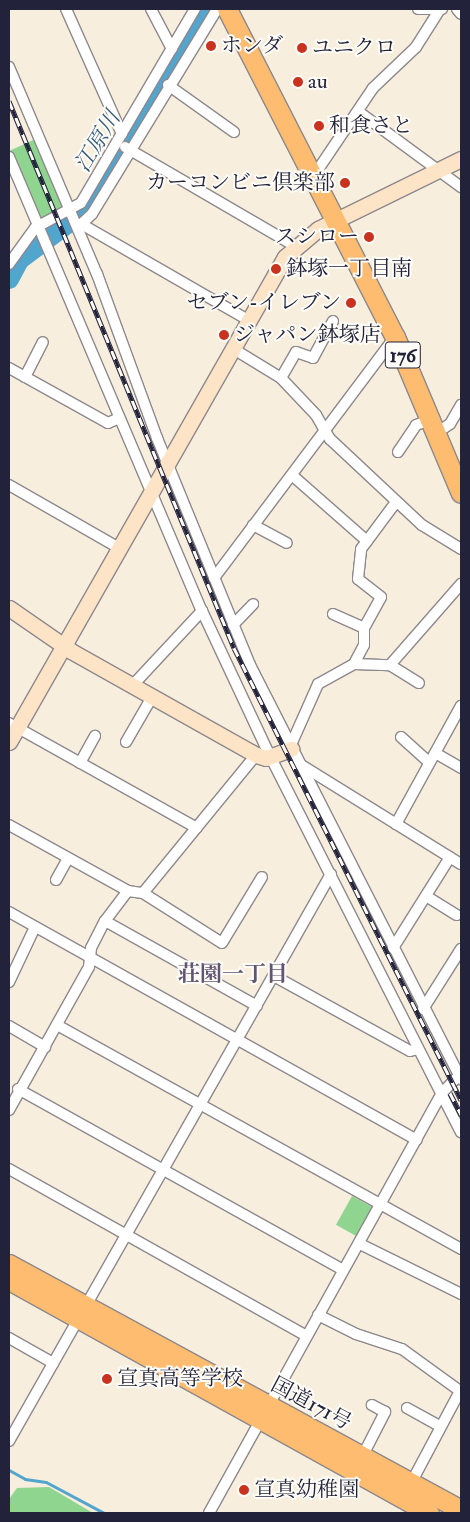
<!DOCTYPE html>
<meta charset="utf-8">
<style>
body{margin:0}
#map{position:relative;width:470px;height:1522px;overflow:hidden;background:#f8eedd;font-family:"IM FELL Double Pica","Noto Serif JP",serif}
div>[style]{position:absolute}
.green>*{inset:0;background:#8fd590;transform-origin:0 0}
.stream>*{height:3px;margin:-1.5px;padding:0 1.5px;transform-origin:1.5px;border-radius:1.5px;background:#52a5cd}
.river>*{height:20px;margin:-10px;padding:0 10px;transform-origin:10px;border-radius:10px;background:#52a5cd}
.roads{filter:drop-shadow(1px 0 #8d888c) drop-shadow(-1px 0 #8d888c) drop-shadow(0 1px #8d888c) drop-shadow(0 -1px #8d888c)}
.street>*{height:10px;margin:-5px;padding:0 5px;transform-origin:5px;border-radius:5px;background:#fff}
.secondary>*{height:15px;margin:-7.5px;padding:0 7.5px;transform-origin:7.5px;border-radius:7.5px;background:#fee4c6}
.highway>*{height:19px;margin:-9.5px;padding:0 9.5px;transform-origin:9.5px;border-radius:9.5px;background:#fdbc70}
.rail>*{height:5px;margin-top:-2.5px;transform-origin:0;background:repeating-linear-gradient(90deg,#fdfcf7 0 9px,#22223b 0 18px);box-sizing:border-box;border-block:1px solid #22223b}
.dots>*{width:14px;height:14px;translate:-50% -50%;box-sizing:border-box;border:2px solid #fdfcf7;border-radius:50%}
span{translate:-50% -50%;white-space:nowrap;text-align:center;line-height:1.15;-webkit-text-stroke:4px #fdfcf7;paint-order:stroke}
.shield-label span{padding:1px 4px;background:#fdfcf7;border:1px solid;border-radius:4px;-webkit-text-stroke-width:0}
.shield-label{font-size:20px;color:#22223b;font-weight:700}
.poi-label{font-size:21px;color:#22223b}
.left{translate:0 -50%;text-align:left}
.right{translate:-100% -50%;text-align:right}
.street-label{font-size:21px;color:#22223b}
.water-label{font-size:22px;color:#385d7d;font-style:italic}
.neighbourhood-label{font-size:22px;color:#625473;font-weight:700}
.frame{position:absolute;inset:0;border:10px solid #22223b;pointer-events:none}
</style>
<div id="map">
<div class="green">
<div style="clip-path:polygon(40px 137px,71px 209px,35px 228px,9px 151px)"></div>
<div style="left:352px;top:1196px;width:25px;height:33px;rotate:29deg"></div>
<div style="clip-path:polygon(49px 1487px,93px 1513px,9px 1513px,9px 1499px,17px 1488px)"></div>
</div>
<div class="stream">
<div style="left:307px;top:1326px;width:51px;rotate:-60.9deg"></div>
<div style="left:9px;top:1470px;width:18px;rotate:29deg"></div>
<div style="left:25px;top:1479px;width:21px;rotate:8deg"></div>
<div style="left:46px;top:1482px;width:66px;rotate:28.1deg"></div>
</div>
<div class="river">
<div style="left:9px;top:279px;width:21px;rotate:-62deg"></div>
<div style="left:19px;top:260px;width:80px;rotate:-36.9deg"></div>
<div style="left:83px;top:212px;width:237px;rotate:-58.8deg"></div>
</div>
<div class="roads">
<div class="street">
<div style="left:66px;top:9px;width:137px;rotate:65.9deg"></div>
<div style="left:151px;top:9px;width:45px;rotate:62.3deg"></div>
<div style="left:418px;top:9px;width:24px"></div>
<div style="left:457px;top:9px;width:6px;rotate:51deg"></div>
<div style="left:9px;top:67px;width:225px;rotate:67deg"></div>
<div style="left:97px;top:274px;width:175px;rotate:69.9deg"></div>
<div style="left:157px;top:438px;width:245px;rotate:67.7deg"></div>
<div style="left:250px;top:665px;width:465px;rotate:63deg"></div>
<div style="left:168px;top:85px;width:81px;rotate:35.5deg"></div>
<div style="left:359px;top:112px;width:127px;rotate:36.3deg"></div>
<div style="left:125px;top:147px;width:197px;rotate:30.2deg"></div>
<div style="left:9px;top:157px;width:493px;rotate:67deg"></div>
<div style="left:202px;top:611px;width:160px;rotate:64.9deg"></div>
<div style="left:270px;top:756px;width:422px;rotate:63.1deg"></div>
<div style="left:313px;top:177px;width:107px;rotate:-56deg"></div>
<div style="left:373px;top:88px;width:59px;rotate:-43.6deg"></div>
<div style="left:416px;top:47px;width:45px;rotate:-57.7deg"></div>
<div style="left:83px;top:225px;width:190px;rotate:29.9deg"></div>
<div style="left:78px;top:227px;width:19px;rotate:-43deg"></div>
<div style="left:92px;top:214px;width:240px;rotate:-58.6deg"></div>
<div style="left:9px;top:264px;width:44px;rotate:-54.2deg"></div>
<div style="left:35px;top:228px;width:52px;rotate:-28.5deg"></div>
<div style="left:81px;top:203px;width:225px;rotate:-59.6deg"></div>
<div style="left:232px;top:348px;width:57px;rotate:31.5deg"></div>
<div style="left:281px;top:378px;width:51px;rotate:46.6deg"></div>
<div style="left:316px;top:415px;width:28px;rotate:60deg"></div>
<div style="left:330px;top:439px;width:126px;rotate:43.1deg"></div>
<div style="left:422px;top:525px;width:46px;rotate:31.6deg"></div>
<div style="left:9px;top:368px;width:113px;rotate:29.1deg"></div>
<div style="left:108px;top:423px;width:12px;rotate:-24deg"></div>
<div style="left:25px;top:377px;width:39px;rotate:-63deg"></div>
<div style="left:281px;top:378px;width:30px;rotate:-60deg"></div>
<div style="left:296px;top:352px;width:18px;rotate:19deg"></div>
<div style="left:313px;top:358px;width:42px;rotate:-61.6deg"></div>
<div style="left:438px;top:432px;width:14px;rotate:-34deg"></div>
<div style="left:450px;top:424px;width:22px;rotate:-60deg"></div>
<div style="left:398px;top:452px;width:32px;rotate:-56deg"></div>
<div style="left:416px;top:425px;width:18px;rotate:-19deg"></div>
<div style="left:293px;top:476px;width:98px;rotate:41.3deg"></div>
<div style="left:367px;top:541px;width:49px;rotate:-53.4deg"></div>
<div style="left:9px;top:485px;width:127px;rotate:29.8deg"></div>
<div style="left:253px;top:525px;width:38px;rotate:28deg"></div>
<div style="left:214px;top:578px;width:301px;rotate:-53.1deg"></div>
<div style="left:333px;top:614px;width:34px;rotate:24deg"></div>
<div style="left:364px;top:628px;width:17px;rotate:90deg"></div>
<div style="left:364px;top:645px;width:21px;rotate:118deg"></div>
<div style="left:233px;top:625px;width:29px;rotate:-46deg"></div>
<div style="left:364px;top:628px;width:35px;rotate:-61deg"></div>
<div style="left:381px;top:597px;width:29px;rotate:-142deg"></div>
<div style="left:358px;top:579px;width:30px;rotate:-84deg"></div>
<div style="left:361px;top:549px;width:10px;rotate:-53deg"></div>
<div style="left:390px;top:665px;width:34px;rotate:32deg"></div>
<div style="left:132px;top:686px;width:103px;rotate:-47deg"></div>
<div style="left:9px;top:723px;width:215px;rotate:29.2deg"></div>
<div style="left:401px;top:737px;width:38px;rotate:42deg"></div>
<div style="left:126px;top:742px;width:52px;rotate:-60deg"></div>
<div style="left:290px;top:747px;width:69px;rotate:-66deg"></div>
<div style="left:318px;top:684px;width:41px;rotate:-29.1deg"></div>
<div style="left:354px;top:664px;width:36px;rotate:2deg"></div>
<div style="left:390px;top:665px;width:108px;rotate:-48.8deg"></div>
<div style="left:437px;top:754px;width:28px;rotate:30deg"></div>
<div style="left:80px;top:763px;width:31px;rotate:-61deg"></div>
<div style="left:298px;top:763px;width:192px;rotate:31.8deg"></div>
<div style="left:396px;top:824px;width:135px;rotate:-61.2deg"></div>
<div style="left:9px;top:825px;width:136px;rotate:29deg"></div>
<div style="left:128px;top:891px;width:15px;rotate:8deg"></div>
<div style="left:143px;top:893px;width:93px;rotate:32.3deg"></div>
<div style="left:222px;top:943px;width:77px;rotate:-58.8deg"></div>
<div style="left:56px;top:880px;width:25px;rotate:-61deg"></div>
<div style="left:143px;top:893px;width:178px;rotate:-50.7deg"></div>
<div style="left:426px;top:896px;width:36px;rotate:32deg"></div>
<div style="left:9px;top:912px;width:467px;rotate:29.2deg"></div>
<div style="left:105px;top:921px;width:174px;rotate:29.2deg"></div>
<div style="left:393px;top:948px;width:107px;rotate:-57.9deg"></div>
<div style="left:274px;top:976px;width:155px;rotate:28.9deg"></div>
<div style="left:410px;top:1051px;width:8px;rotate:-14deg"></div>
<div style="left:9px;top:982px;width:61px;rotate:-64.7deg"></div>
<div style="left:423px;top:1009px;width:71px;rotate:-57.7deg"></div>
<div style="left:57px;top:1025px;width:462px;rotate:29deg"></div>
<div style="left:9px;top:1026px;width:42px;rotate:30.3deg"></div>
<div style="left:18px;top:1089px;width:372px;rotate:29.1deg"></div>
<div style="left:9px;top:1110px;width:164px;rotate:-60.8deg"></div>
<div style="left:89px;top:967px;width:19px;rotate:-84deg"></div>
<div style="left:91px;top:948px;width:30px;rotate:-63deg"></div>
<div style="left:105px;top:921px;width:38px;rotate:-53deg"></div>
<div style="left:9px;top:1169px;width:341px;rotate:29.3deg"></div>
<div style="left:360px;top:1244px;width:113px;rotate:26.3deg"></div>
<div style="left:318px;top:1315px;width:42px;rotate:26.6deg"></div>
<div style="left:356px;top:1334px;width:48px;rotate:18.1deg"></div>
<div style="left:402px;top:1349px;width:72px;rotate:35.9deg"></div>
<div style="left:460px;top:1391px;width:104px;rotate:118deg"></div>
<div style="left:9px;top:1338px;width:51px;rotate:29.6deg"></div>
<div style="left:407px;top:1408px;width:37px;rotate:29deg"></div>
<div style="left:9px;top:1441px;width:652px;rotate:-60.41deg"></div>
<div style="left:362px;top:1457px;width:51px;rotate:-62.9deg"></div>
<div style="left:385px;top:1412px;width:15px;rotate:-152deg"></div>
<div style="left:209px;top:1513px;width:479px;rotate:-61deg"></div>
<div style="left:441px;top:1094px;width:29px;rotate:-46deg"></div>
</div>
<div class="secondary">
<div style="left:9px;top:608px;width:75px;rotate:34.7deg"></div>
<div style="left:71px;top:651px;width:212px;rotate:29.3deg"></div>
<div style="left:256px;top:755px;width:10px;rotate:17deg"></div>
<div style="left:266px;top:758px;width:27px;rotate:-20deg"></div>
<div style="left:9px;top:742px;width:558px;rotate:-60.36deg"></div>
<div style="left:285px;top:257px;width:43px;rotate:-40.3deg"></div>
<div style="left:318px;top:229px;width:159px;rotate:-26.1deg"></div>
</div>
<div class="highway">
<div style="left:227px;top:9px;width:369px;rotate:62.9deg"></div>
<div style="left:395px;top:337px;width:169px;rotate:67.1deg"></div>
<div style="left:9px;top:1264px;width:515px;rotate:28.56deg"></div>
<div style="left:9px;top:1280px;width:480px;rotate:29deg"></div>
</div>
</div>
<div class="rail">
<div style="left:9px;top:101px;width:591px;rotate:67.64deg"></div>
<div style="left:234px;top:648px;width:506px;rotate:63.33deg"></div>
<div style="left:450px;top:1093px;width:25px;rotate:63deg"></div>
</div>
<div class="dots">
<div style="left:211px;top:46px;background:#c8321e"></div>
<div style="left:302px;top:48px;background:#c8321e"></div>
<div style="left:298px;top:82px;background:#c8321e"></div>
<div style="left:319px;top:126px;background:#c8321e"></div>
<div style="left:345px;top:183px;background:#c8321e"></div>
<div style="left:369px;top:237px;background:#c8321e"></div>
<div style="left:276px;top:269px;background:#c8321e"></div>
<div style="left:351px;top:303px;background:#c8321e"></div>
<div style="left:224px;top:335px;background:#c8321e"></div>
<div style="left:107px;top:1379px;background:#c8321e"></div>
<div style="left:244px;top:1490px;background:#c8321e"></div>
</div>
<div class="shield-label">
<span style="left:403px;top:355px">176</span>
</div>
<div class="poi-label">
<span class="left" style="left:221px;top:46px">ホンダ</span>
<span class="left" style="left:312px;top:48px">ユニクロ</span>
<span class="left" style="left:308px;top:82px">au</span>
<span class="left" style="left:329px;top:126px">和食さと</span>
<span class="right" style="left:335px;top:183px">カーコンビニ倶楽部</span>
<span class="right" style="left:359px;top:237px">スシロー</span>
<span class="left" style="left:286px;top:269px">鉢塚一丁目南</span>
<span class="right" style="left:341px;top:303px">セブン-イレブン</span>
<span class="left" style="left:234px;top:335px">ジャパン鉢塚店</span>
<span class="left" style="left:117px;top:1379px">宣真高等学校</span>
<span class="left" style="left:254px;top:1490px">宣真幼稚園</span>
</div>
<div class="street-label">
<span style="left:311px;top:1404px;rotate:28deg">国道171号</span>
</div>
<div class="water-label">
<span style="left:98px;top:142px;rotate:-59deg">江原川</span>
</div>
<div class="neighbourhood-label">
<span style="left:233px;top:975px">荘園一丁目</span>
</div>
<div class="frame"></div>
</div>
